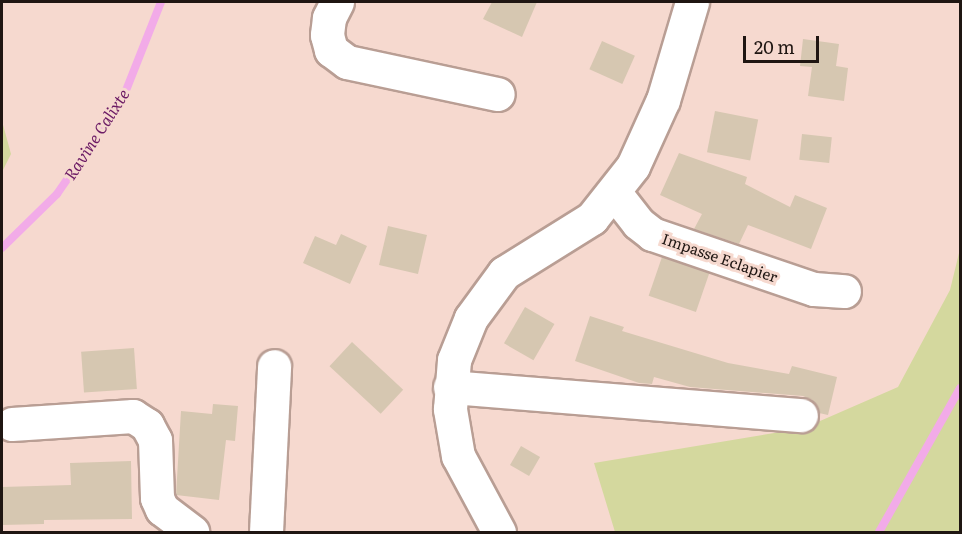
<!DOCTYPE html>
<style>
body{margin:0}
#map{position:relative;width:962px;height:534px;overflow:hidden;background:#f6d9cf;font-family:Literata,serif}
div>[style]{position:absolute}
.green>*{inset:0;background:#d4d89e}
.stream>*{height:8px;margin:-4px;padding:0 4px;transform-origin:4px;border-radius:4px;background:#f2abe8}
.building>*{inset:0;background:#d6c7b1;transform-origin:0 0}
.roads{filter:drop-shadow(2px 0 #b99e94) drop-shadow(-2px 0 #b99e94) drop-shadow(0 2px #b99e94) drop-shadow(0 -2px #b99e94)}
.minor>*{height:33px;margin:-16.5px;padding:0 16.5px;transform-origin:16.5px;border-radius:16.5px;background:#fff}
.major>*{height:33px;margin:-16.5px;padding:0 16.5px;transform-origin:16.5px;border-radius:16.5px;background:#fff}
span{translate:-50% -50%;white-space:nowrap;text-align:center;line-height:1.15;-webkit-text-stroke:6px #f6d9cf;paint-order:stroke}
.street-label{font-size:15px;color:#1f1612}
.water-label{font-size:16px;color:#6c1b65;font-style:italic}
.frame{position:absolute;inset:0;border:3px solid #1f1612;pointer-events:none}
.scale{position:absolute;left:743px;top:36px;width:76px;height:27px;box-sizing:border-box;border:3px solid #1f1612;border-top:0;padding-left:8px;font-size:18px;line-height:21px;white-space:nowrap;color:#1f1612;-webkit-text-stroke:4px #f6d9cf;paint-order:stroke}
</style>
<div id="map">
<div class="green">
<div style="clip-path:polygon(2px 121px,11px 154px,2px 172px)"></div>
<div style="clip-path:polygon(960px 249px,960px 532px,615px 532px,594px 463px,804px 428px,898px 387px,950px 290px)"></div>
</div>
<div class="stream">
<div style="left:2px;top:248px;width:77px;rotate:-44.5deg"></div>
<div style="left:57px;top:194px;width:116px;rotate:-55.5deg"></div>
<div style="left:123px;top:98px;width:103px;rotate:-68.4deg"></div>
<div style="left:879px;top:532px;width:165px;rotate:-60.6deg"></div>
</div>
<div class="building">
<div style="clip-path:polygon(492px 2px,537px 2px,522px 37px,483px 19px)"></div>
<div style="clip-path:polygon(803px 39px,839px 44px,836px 66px,848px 68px,844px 101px,808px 96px,812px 67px,800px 66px)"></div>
<div style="left:602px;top:41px;width:36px;height:31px;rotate:24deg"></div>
<div style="left:715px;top:111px;width:44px;height:42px;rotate:11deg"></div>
<div style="left:802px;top:134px;width:30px;height:26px;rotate:6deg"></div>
<div style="clip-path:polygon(679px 153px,747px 177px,745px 184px,790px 207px,795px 195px,827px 208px,811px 249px,748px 225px,739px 244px,694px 229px,702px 214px,660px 195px)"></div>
<div style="left:388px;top:226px;width:40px;height:40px;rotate:13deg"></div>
<div style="clip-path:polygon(341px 234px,367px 246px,350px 284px,303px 263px,315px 236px,336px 245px)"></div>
<div style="left:662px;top:257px;width:50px;height:41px;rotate:19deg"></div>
<div style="left:525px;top:307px;width:34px;height:42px;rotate:30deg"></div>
<div style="clip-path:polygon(590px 316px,624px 327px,622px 331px,728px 363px,789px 374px,792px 366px,837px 377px,828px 415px,819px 413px,812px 400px,803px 396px,690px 387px,654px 377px,652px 384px,639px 383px,575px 361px)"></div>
<div style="left:352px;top:342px;width:70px;height:33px;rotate:43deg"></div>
<div style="left:134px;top:348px;width:41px;height:53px;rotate:86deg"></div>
<div style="clip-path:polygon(213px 404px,238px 406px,235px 441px,226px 440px,219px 500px,176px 495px,181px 411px,212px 414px)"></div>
<div style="left:521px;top:446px;width:22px;height:22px;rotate:30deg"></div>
<div style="clip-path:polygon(131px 461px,132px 519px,44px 520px,44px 524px,2px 525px,2px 487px,71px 485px,70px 463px)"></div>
</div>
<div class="roads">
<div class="minor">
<div style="left:337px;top:2px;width:18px;rotate:117deg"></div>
<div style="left:329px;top:18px;width:17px;rotate:97deg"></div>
<div style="left:327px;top:35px;width:16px;rotate:75deg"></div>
<div style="left:331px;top:50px;width:20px;rotate:37deg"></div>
<div style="left:347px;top:62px;width:154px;rotate:12deg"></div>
<div style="left:614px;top:192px;width:39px;rotate:52deg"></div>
<div style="left:638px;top:223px;width:18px;rotate:38deg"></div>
<div style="left:652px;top:234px;width:171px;rotate:18.8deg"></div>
<div style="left:814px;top:289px;width:30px;rotate:4deg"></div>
<div style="left:450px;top:387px;width:352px;rotate:4.6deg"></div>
<div style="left:12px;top:424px;width:121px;rotate:-3.8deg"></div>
<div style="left:133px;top:416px;width:17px;rotate:33deg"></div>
<div style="left:147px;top:425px;width:17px;rotate:62deg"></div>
<div style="left:155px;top:440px;width:58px;rotate:88deg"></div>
<div style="left:157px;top:498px;width:12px;rotate:66deg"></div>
<div style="left:162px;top:509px;width:38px;rotate:37deg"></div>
<div style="left:266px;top:532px;width:166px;rotate:-87.2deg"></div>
</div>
<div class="major">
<div style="left:499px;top:532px;width:86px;rotate:-118.3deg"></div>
<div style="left:458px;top:456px;width:48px;rotate:-99.7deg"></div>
<div style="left:450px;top:409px;width:49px;rotate:-85.3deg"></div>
<div style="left:454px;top:360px;width:45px;rotate:-68deg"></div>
<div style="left:471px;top:318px;width:56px;rotate:-53.7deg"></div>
<div style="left:504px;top:273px;width:104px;rotate:-32deg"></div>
<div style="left:592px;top:218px;width:66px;rotate:-51.7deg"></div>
<div style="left:633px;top:166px;width:72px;rotate:-65.6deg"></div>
<div style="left:663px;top:100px;width:102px;rotate:-73.5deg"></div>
</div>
</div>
<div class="street-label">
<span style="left:720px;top:257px;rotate:19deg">Impasse Eclapier</span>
</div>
<div class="water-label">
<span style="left:96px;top:134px;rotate:-57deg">Ravine Calixte</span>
</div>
<div class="frame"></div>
<div class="scale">20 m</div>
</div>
